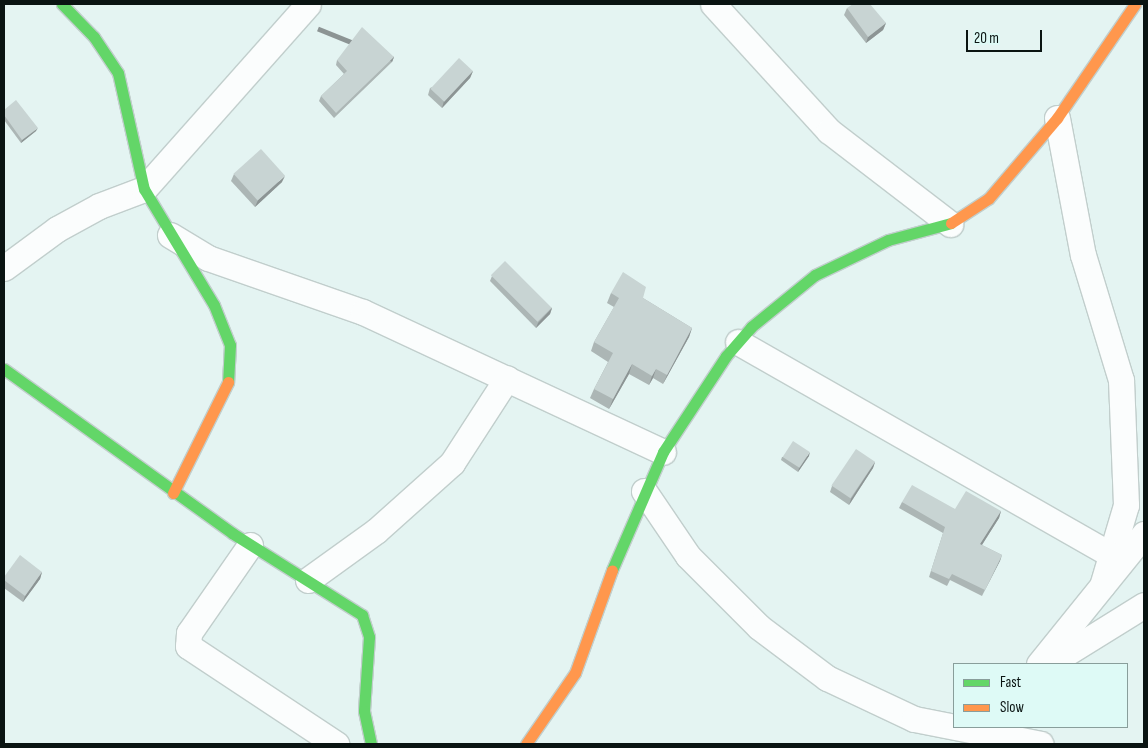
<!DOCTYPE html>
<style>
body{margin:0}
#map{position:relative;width:1148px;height:748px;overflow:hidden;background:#e4f4f2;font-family:"Sofia Sans Condensed",sans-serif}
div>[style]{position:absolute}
.roads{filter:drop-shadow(1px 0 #c1cecc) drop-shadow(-1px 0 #c1cecc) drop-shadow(0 1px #c1cecc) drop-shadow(0 -1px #c1cecc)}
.street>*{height:25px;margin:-12.5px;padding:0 12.5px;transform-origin:12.5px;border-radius:12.5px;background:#fbfdfd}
.fast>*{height:11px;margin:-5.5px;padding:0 5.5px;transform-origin:5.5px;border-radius:5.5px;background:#63d668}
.slow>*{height:11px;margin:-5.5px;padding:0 5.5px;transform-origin:5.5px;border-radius:5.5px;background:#ff974d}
.wall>*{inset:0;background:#acb6b5}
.shaded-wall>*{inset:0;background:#8c9494;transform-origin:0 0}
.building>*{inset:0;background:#c8d4d3;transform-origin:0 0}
span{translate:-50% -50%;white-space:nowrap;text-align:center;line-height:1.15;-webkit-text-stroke:5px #defaf6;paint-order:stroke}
.frame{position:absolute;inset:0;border:5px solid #0a1412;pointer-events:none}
.legend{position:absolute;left:953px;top:663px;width:175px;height:65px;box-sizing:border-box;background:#defaf6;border:1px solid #899e9b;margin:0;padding:6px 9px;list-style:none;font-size:15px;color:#0a1412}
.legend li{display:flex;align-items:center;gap:10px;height:25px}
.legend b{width:25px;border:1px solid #899e9b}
.scale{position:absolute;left:966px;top:30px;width:76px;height:22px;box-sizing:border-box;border:2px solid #0a1412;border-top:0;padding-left:6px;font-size:15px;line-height:18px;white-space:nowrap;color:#0a1412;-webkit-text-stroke:4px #defaf6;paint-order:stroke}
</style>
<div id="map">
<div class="roads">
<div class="street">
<div style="left:713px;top:4px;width:172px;rotate:47.6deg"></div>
<div style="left:829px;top:131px;width:153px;rotate:37.5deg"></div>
<div style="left:1057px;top:118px;width:139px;rotate:79.3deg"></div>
<div style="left:1083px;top:255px;width:131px;rotate:73.1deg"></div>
<div style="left:1121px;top:380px;width:125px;rotate:87.7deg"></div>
<div style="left:1126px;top:505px;width:84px;rotate:106.5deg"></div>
<div style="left:170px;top:235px;width:44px;rotate:31.2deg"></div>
<div style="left:208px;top:258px;width:164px;rotate:19.2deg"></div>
<div style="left:363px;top:312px;width:331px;rotate:25deg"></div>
<div style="left:4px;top:268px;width:66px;rotate:-36.3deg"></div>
<div style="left:57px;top:229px;width:48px;rotate:-28.7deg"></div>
<div style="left:99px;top:206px;width:48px;rotate:-20.7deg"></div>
<div style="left:144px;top:189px;width:247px;rotate:-48.4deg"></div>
<div style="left:738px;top:342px;width:430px;rotate:29.7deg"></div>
<div style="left:644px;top:491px;width:78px;rotate:55.9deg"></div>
<div style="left:688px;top:556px;width:100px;rotate:45deg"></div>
<div style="left:759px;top:627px;width:85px;rotate:36.9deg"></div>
<div style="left:827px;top:678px;width:96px;rotate:25.2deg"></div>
<div style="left:914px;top:719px;width:129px;rotate:11.1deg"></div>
<div style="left:250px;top:545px;width:107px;rotate:124.7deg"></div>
<div style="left:189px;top:633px;width:13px;rotate:94deg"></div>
<div style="left:188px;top:646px;width:178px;rotate:33.5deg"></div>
<div style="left:308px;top:580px;width:84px;rotate:-35.8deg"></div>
<div style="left:376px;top:531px;width:102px;rotate:-41.8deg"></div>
<div style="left:452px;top:463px;width:101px;rotate:-57.1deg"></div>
<div style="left:1039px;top:664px;width:167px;rotate:-51.1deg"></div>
<div style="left:1049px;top:664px;width:112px;rotate:-31.8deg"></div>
</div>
<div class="fast">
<div style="left:62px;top:4px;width:46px;rotate:45.9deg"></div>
<div style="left:94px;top:37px;width:43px;rotate:56.3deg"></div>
<div style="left:118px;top:73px;width:119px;rotate:77.4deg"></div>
<div style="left:144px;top:189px;width:135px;rotate:58.9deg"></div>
<div style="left:214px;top:305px;width:43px;rotate:68.2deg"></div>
<div style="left:230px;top:345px;width:37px;rotate:93deg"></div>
<div style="left:4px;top:369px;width:281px;rotate:35.7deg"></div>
<div style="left:232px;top:533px;width:154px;rotate:32.2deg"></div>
<div style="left:362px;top:615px;width:23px;rotate:72deg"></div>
<div style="left:369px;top:637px;width:74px;rotate:93.9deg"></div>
<div style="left:364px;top:711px;width:34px;rotate:78deg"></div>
<div style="left:612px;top:570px;width:129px;rotate:-66.6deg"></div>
<div style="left:663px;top:452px;width:115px;rotate:-56.7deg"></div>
<div style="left:726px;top:356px;width:38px;rotate:-49deg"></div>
<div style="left:751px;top:327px;width:82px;rotate:-39.1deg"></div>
<div style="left:815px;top:275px;width:81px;rotate:-25.6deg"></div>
<div style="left:888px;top:240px;width:65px;rotate:-15.1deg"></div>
</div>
<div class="slow">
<div style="left:951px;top:223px;width:45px;rotate:-33.3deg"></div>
<div style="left:989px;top:198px;width:105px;rotate:-49.6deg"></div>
<div style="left:1057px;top:118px;width:138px;rotate:-55.6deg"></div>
<div style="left:173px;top:493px;width:124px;rotate:-63.6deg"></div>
<div style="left:526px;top:744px;width:86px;rotate:-55.4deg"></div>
<div style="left:575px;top:673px;width:109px;rotate:-70.2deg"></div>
</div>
</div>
<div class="wall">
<div style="clip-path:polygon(847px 8px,886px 23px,883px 30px,866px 43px,844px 15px)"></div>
<div style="clip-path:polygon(394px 57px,392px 62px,334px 118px,319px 101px,321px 96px,344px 74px,336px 65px,337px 60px)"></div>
<div style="clip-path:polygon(473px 71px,470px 78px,442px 108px,428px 95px,430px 88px)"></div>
<div style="clip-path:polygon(4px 110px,36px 131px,21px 143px,4px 120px)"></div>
<div style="clip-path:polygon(234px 174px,282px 182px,255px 207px,231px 181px)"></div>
<div style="clip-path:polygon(492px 276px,552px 308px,550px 314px,536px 328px,490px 281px)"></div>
<div style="clip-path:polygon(611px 293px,643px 298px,692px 328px,689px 337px,663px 384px,653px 378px,649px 385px,629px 374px,609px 409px,590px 398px,594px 389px,608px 362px,591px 351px,594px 342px,614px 307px,607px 303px)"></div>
<div style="clip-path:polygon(809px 456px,798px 472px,781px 460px,782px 457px)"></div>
<div style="clip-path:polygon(875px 462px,873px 468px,849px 505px,830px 492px,832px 486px)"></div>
<div style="clip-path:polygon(902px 502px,955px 509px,1001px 511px,999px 518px,982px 545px,1002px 555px,982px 596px,950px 580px,947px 586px,929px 577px,943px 533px,899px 508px)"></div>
<div style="clip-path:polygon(42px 572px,40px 579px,23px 602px,4px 588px,4px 577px)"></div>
</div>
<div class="shaded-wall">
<div style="clip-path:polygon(886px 23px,883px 30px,866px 43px,868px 37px)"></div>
<div style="left:394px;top:57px;width:5px;height:81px;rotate:112deg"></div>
<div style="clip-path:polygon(473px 71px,470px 78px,442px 108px,444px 101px)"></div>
<div style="clip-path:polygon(38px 128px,36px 131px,21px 143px,22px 140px)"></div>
<div style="clip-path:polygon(285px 176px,282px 182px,255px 207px,258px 200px)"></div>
<div style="clip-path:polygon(552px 308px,550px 314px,536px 328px,538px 323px)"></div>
<div style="clip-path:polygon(692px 328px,689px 337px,663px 384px,667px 375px)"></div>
<div style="clip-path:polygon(632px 364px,629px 374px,609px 409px,613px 399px)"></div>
<div style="clip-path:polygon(656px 369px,653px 378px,649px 385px,652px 376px)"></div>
<div style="clip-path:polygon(810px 452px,809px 456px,798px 472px,799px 468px)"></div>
<div style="clip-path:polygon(875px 462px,873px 468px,849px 505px,851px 499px)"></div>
<div style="clip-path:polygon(1001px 511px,999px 518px,978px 551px,980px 544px)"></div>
<div style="clip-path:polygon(1002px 555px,1000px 561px,982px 596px,985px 590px)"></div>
<div style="clip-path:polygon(42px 572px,40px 579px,23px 602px,25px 596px)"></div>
</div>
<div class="building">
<div style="clip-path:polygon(853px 4px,870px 4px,886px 23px,868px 37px,847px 8px)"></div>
<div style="clip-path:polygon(362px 27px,394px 57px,336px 113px,321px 96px,347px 71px,337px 60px)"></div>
<div style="left:459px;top:58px;width:19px;height:42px;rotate:43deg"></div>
<div style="clip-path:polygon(16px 100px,38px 128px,22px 140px,4px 115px,4px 110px)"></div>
<div style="left:261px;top:149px;width:36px;height:37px;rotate:48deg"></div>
<div style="left:505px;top:261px;width:66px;height:20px;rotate:45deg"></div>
<div style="clip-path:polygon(623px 272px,646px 287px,643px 298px,692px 328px,667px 375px,656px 369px,652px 376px,632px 364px,613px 399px,594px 389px,613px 353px,594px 342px,619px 298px,611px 293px)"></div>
<div style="left:793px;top:441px;width:20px;height:19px;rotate:33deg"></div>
<div style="left:856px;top:449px;width:23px;height:44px;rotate:34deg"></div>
<div style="clip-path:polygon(912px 485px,955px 509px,966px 491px,1001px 511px,980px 544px,1002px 555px,985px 590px,952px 574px,949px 579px,931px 571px,945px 527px,902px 502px)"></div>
<div style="clip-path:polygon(20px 555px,42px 572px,25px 596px,4px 580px,4px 577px)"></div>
</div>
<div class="frame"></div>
<ul class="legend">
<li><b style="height:6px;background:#63d668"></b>Fast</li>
<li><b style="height:6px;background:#ff974d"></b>Slow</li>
</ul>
<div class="scale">20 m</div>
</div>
